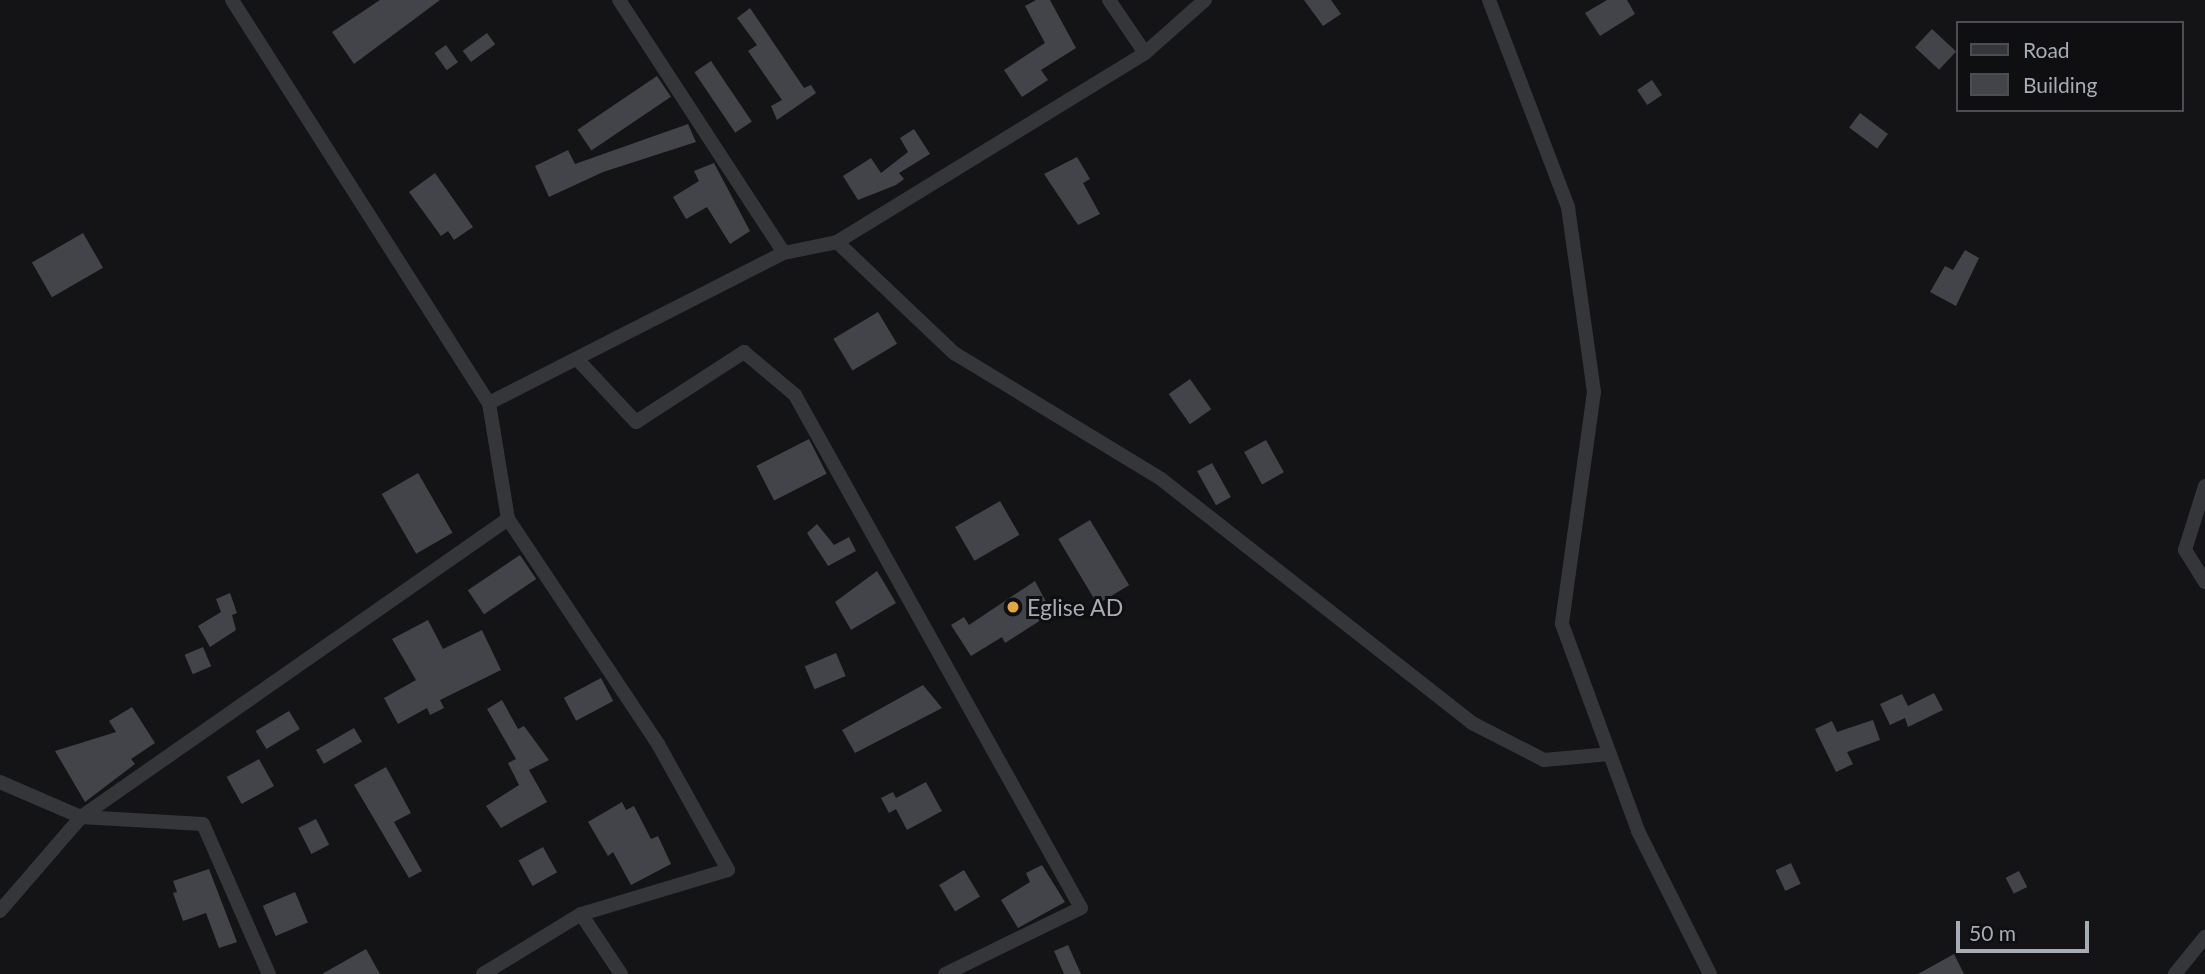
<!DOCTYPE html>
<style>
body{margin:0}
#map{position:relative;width:2205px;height:974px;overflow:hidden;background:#141416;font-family:Lato,sans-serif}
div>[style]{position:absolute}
.building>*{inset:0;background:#434449;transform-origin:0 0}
.minor>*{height:14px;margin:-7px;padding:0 7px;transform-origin:7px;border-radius:7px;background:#35363a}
.dots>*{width:19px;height:19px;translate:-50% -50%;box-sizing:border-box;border:4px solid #0f0f11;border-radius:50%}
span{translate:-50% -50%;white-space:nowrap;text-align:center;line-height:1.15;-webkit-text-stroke:6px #0f0f11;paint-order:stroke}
.poi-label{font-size:23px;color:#a7abb5}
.left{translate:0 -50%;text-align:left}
.legend{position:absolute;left:1956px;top:21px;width:228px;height:91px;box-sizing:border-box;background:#0f0f11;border:2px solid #4c4d53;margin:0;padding:9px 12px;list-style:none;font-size:21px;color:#a7abb5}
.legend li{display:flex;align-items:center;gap:14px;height:35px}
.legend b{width:35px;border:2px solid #4c4d53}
.scale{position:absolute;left:1956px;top:921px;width:133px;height:32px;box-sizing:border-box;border:4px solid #a7abb5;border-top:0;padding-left:9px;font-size:21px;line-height:24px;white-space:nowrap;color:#a7abb5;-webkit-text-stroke:5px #0f0f11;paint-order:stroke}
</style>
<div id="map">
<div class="building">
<div style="clip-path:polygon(380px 0,440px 0,354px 64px,332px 32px)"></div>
<div style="clip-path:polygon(1036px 0,1050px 0,1076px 48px,1041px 70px,1048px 80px,1022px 97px,1004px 70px,1045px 43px,1025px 6px)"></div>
<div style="clip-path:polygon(1304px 0,1331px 0,1341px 14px,1323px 26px)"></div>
<div style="clip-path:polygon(1607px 0,1627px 0,1635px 14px,1600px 36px,1585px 13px)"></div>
<div style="clip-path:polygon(750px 8px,804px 88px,811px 85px,816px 93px,777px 120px,771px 106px,782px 100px,748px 51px,757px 45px,737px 18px)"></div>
<div style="left:1932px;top:29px;width:33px;height:25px;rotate:43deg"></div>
<div style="left:487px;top:33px;width:14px;height:30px;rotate:54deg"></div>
<div style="left:446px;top:45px;width:21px;height:14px;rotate:55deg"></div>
<div style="left:711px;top:61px;width:73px;height:20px;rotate:56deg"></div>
<div style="left:657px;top:76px;width:25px;height:96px;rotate:56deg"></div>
<div style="left:1652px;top:80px;width:18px;height:18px;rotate:56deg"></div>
<div style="left:1860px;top:113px;width:35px;height:18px;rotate:37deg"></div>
<div style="clip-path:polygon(688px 124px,696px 142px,603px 172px,549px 197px,535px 166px,568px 150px,575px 164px)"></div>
<div style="clip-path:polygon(914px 129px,930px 154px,899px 173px,904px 179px,896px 185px,858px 200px,843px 176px,871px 158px,881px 173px,908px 152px,900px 138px)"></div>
<div style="clip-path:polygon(1077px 157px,1090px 179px,1083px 183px,1100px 214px,1078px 225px,1044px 174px)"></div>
<div style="clip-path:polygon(714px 163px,750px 231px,730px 244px,707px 207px,686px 219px,673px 197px,699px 181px,694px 171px)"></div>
<div style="clip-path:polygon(435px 173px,473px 227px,454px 240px,448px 231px,441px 236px,409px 192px)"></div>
<div style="left:83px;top:233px;width:40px;height:59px;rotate:60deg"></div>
<div style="clip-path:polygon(1965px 250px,1979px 258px,1956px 306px,1930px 292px,1945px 266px,1953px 270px)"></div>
<div style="left:878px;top:312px;width:37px;height:52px;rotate:59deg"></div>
<div style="left:1190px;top:379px;width:37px;height:26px;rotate:55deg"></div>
<div style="left:809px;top:439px;width:39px;height:59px;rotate:63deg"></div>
<div style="left:1266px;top:440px;width:37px;height:25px;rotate:61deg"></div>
<div style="left:1212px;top:463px;width:39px;height:17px;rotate:61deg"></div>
<div style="left:418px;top:473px;width:69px;height:42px;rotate:60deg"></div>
<div style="left:1000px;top:501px;width:39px;height:52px;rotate:60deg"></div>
<div style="left:1090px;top:520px;width:76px;height:37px;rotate:59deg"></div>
<div style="clip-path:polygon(817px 524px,834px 545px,849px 537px,856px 551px,828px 566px,807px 533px)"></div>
<div style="left:520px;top:555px;width:29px;height:63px;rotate:56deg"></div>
<div style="clip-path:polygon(877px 571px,896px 603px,851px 630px,835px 602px)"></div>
<div style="clip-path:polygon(1035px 581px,1052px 613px,1005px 643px,1002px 637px,971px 656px,951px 625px,964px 617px,969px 625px)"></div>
<div style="clip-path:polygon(230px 593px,237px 613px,232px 615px,236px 630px,210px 647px,198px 626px,221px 612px,216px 599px)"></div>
<div style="clip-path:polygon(428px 620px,443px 649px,482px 630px,501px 670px,440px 700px,444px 708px,430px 715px,427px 708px,398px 724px,384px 698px,416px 680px,392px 639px)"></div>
<div style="left:203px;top:647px;width:21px;height:20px;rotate:67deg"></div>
<div style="left:836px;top:653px;width:25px;height:34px;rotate:67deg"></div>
<div style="left:601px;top:678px;width:26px;height:42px;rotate:62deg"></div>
<div style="clip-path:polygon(923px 685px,942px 708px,855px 753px,842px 730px)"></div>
<div style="clip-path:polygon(1934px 693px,1943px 710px,1908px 727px,1905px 718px,1890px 725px,1880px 704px,1902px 694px,1908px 706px)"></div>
<div style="clip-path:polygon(502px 700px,518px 729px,524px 726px,549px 760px,529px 770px,547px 802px,501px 828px,486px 806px,519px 785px,508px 763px,516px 759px,487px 709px)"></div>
<div style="clip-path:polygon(132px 707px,155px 743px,131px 759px,135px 764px,85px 802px,55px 751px,116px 732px,109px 721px)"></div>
<div style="left:289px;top:711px;width:21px;height:39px;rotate:59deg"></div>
<div style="clip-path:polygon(1873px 720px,1880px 740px,1847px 752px,1853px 764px,1836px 772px,1815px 729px,1832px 721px,1837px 732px)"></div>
<div style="left:354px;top:728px;width:16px;height:44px;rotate:60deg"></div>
<div style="left:259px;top:759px;width:31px;height:37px;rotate:61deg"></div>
<div style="clip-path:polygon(386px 767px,411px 813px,394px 822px,422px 871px,409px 878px,354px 785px)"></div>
<div style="clip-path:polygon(926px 782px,942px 811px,907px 830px,896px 809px,889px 813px,881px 798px,893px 792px,896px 798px)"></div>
<div style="clip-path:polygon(622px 802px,626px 810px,634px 806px,651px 839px,658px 836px,671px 864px,631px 885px,613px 852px,608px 856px,588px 822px)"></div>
<div style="left:316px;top:819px;width:29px;height:20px;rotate:63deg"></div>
<div style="left:543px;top:847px;width:29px;height:28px;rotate:61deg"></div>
<div style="left:1791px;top:863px;width:23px;height:17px;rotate:65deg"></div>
<div style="clip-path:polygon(1042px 865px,1065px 902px,1018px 928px,1001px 900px,1030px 882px,1026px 873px)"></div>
<div style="clip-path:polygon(209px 869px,237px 942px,219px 948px,206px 913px,183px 921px,173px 893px,177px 892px,173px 881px)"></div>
<div style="left:964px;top:870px;width:31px;height:29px;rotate:59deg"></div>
<div style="left:2019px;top:871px;width:18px;height:15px;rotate:63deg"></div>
<div style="left:295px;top:892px;width:33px;height:35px;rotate:67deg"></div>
<div style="clip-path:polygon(1068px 945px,1081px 974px,1064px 974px,1054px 951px)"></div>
<div style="clip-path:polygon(366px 949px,380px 974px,322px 974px)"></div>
<div style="clip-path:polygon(1954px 954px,1964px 974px,1918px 974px)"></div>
</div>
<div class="minor">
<div style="left:232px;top:0;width:478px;rotate:57.5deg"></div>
<div style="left:489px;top:403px;width:331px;rotate:-27deg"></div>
<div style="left:784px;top:253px;width:302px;rotate:-123.1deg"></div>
<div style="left:1489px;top:0;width:222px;rotate:69.1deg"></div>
<div style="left:1568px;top:207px;width:187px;rotate:82deg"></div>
<div style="left:1594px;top:392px;width:234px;rotate:97.9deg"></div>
<div style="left:1562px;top:624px;width:221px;rotate:69.8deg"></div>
<div style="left:1638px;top:831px;width:160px;rotate:63.3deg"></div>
<div style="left:1145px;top:53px;width:80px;rotate:-41.5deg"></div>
<div style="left:837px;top:242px;width:161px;rotate:43.5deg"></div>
<div style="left:954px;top:353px;width:242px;rotate:31.3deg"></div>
<div style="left:1161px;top:479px;width:395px;rotate:38.1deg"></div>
<div style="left:1472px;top:723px;width:81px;rotate:27.2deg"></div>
<div style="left:1544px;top:760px;width:66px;rotate:-5.2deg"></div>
<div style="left:784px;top:253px;width:54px;rotate:-11.7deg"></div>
<div style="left:837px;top:242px;width:361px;rotate:-31.5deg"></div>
<div style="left:1145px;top:53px;width:64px;rotate:-124.2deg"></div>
<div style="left:577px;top:359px;width:86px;rotate:46.9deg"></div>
<div style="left:636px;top:422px;width:129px;rotate:-32.9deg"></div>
<div style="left:744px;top:352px;width:67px;rotate:40.1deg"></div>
<div style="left:795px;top:395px;width:587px;rotate:60.86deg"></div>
<div style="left:1081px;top:908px;width:151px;rotate:154.1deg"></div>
<div style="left:2205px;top:486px;width:67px;rotate:107.4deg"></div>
<div style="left:2185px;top:550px;width:38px;rotate:58deg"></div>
<div style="left:508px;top:519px;width:270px;rotate:56.3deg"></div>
<div style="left:658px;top:744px;width:144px;rotate:60.9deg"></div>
<div style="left:728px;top:870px;width:153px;rotate:163.3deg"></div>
<div style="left:0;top:782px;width:88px;rotate:23.4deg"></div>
<div style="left:81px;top:817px;width:122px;rotate:3.3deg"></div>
<div style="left:203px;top:824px;width:164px;rotate:66.3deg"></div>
<div style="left:0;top:911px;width:124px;rotate:-49.2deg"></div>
<div style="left:81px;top:817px;width:521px;rotate:-34.91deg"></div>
<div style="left:508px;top:519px;width:118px;rotate:-99.3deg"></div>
<div style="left:483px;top:974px;width:115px;rotate:-31.5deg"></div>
<div style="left:581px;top:914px;width:72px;rotate:56.3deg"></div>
<div style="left:2175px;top:974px;width:48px;rotate:-51deg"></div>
</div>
<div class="dots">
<div style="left:1013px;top:607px;background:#e3a73e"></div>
</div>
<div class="poi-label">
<span class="left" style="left:1027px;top:607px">Eglise AD</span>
</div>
<ul class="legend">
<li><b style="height:9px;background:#35363a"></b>Road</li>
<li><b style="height:19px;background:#434449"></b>Building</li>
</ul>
<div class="scale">50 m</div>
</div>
